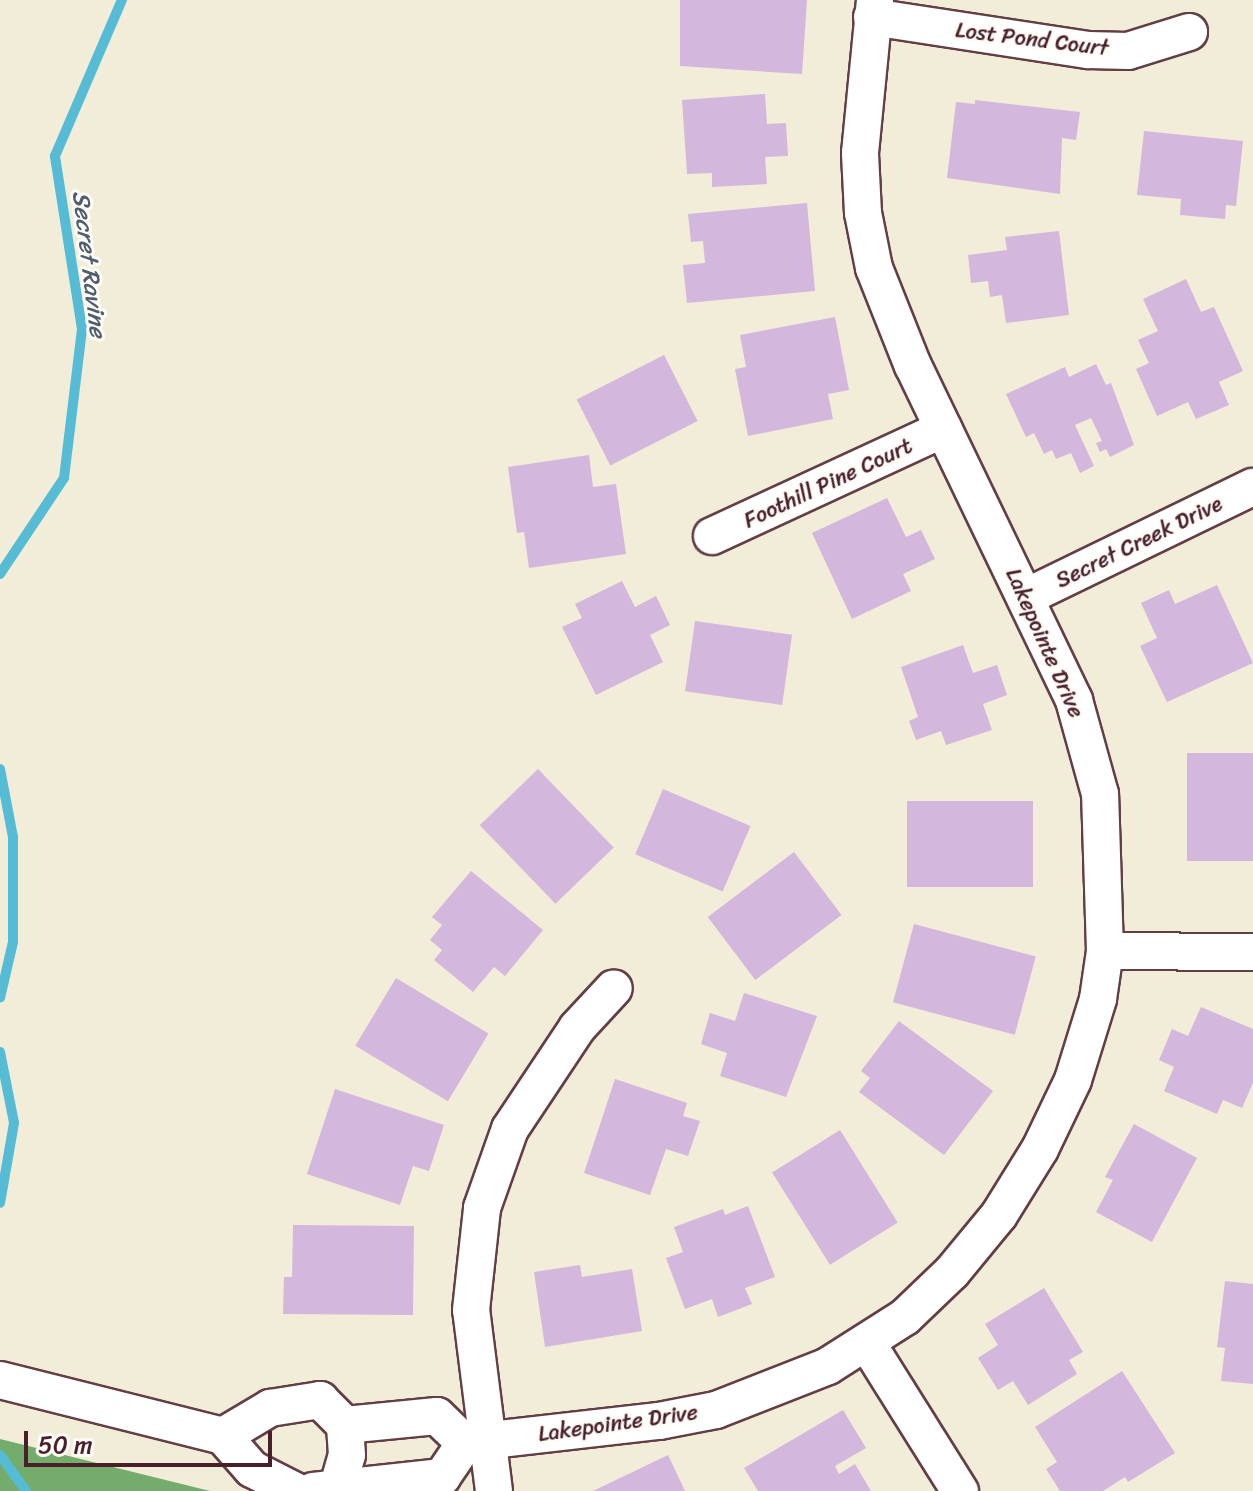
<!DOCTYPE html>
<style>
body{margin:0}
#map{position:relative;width:1253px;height:1491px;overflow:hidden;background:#f1edd8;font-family:Sriracha,sans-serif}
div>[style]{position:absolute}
.forest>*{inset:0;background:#74ac6c}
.stream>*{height:10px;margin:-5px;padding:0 5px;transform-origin:5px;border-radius:5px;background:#56bbd5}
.building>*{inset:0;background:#d4b7dd;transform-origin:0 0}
.roads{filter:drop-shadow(2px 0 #633e45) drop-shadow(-2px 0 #633e45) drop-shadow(0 2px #633e45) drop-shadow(0 -2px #633e45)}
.minor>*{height:36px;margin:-18px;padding:0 18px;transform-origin:18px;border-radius:18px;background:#fff}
span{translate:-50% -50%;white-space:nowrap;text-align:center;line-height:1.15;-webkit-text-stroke:6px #fdfcf7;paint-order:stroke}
.street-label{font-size:22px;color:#4a1f2b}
.water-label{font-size:24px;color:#4f5d6f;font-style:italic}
.scale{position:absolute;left:24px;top:1431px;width:248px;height:36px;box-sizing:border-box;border:4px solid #4a1f2b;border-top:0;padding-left:10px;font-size:24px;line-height:28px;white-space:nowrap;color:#4a1f2b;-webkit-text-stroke:6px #fdfcf7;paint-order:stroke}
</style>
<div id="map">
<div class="forest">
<div style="clip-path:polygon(0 1439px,210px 1491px,0 1491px)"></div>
</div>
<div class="stream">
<div style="left:0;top:574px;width:115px;rotate:-56.3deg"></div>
<div style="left:64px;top:478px;width:150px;rotate:-83.1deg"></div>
<div style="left:82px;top:329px;width:175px;rotate:-98.9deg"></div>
<div style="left:55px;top:156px;width:170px;rotate:-66.8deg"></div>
<div style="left:0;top:769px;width:69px;rotate:79.2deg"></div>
<div style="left:13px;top:837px;width:105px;rotate:90deg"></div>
<div style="left:13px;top:942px;width:57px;rotate:103.1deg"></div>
<div style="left:0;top:1052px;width:72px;rotate:78.8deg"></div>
<div style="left:14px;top:1123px;width:81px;rotate:99.9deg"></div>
<div style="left:0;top:1455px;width:44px;rotate:54.2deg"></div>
</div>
<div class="building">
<div style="clip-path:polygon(680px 0,807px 0,802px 74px,680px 66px)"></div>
<div style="clip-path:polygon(765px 94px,767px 124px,786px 123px,788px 156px,765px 157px,767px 184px,712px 187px,712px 173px,687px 174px,682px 100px)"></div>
<div style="clip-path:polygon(975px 100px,1080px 112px,1076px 140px,1062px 138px,1060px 194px,947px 178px,956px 102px,975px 104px)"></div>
<div style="clip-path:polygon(1144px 131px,1243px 141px,1236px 206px,1226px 205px,1225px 219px,1180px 215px,1181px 199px,1137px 195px)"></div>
<div style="clip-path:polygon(807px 203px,815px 291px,687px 303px,683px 265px,705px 263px,703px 241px,691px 242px,688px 214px)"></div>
<div style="clip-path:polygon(1059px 231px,1069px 315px,1006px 323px,1002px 295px,990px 297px,988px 281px,971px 283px,968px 255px,1007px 250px,1005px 237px)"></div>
<div style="clip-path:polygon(1186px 279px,1201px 312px,1214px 307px,1243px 371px,1219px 382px,1229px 405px,1196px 419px,1188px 402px,1157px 416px,1136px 369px,1149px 363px,1138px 340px,1158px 331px,1143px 299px)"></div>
<div style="clip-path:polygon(835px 317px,849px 390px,828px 394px,833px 419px,748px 436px,735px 369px,746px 367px,740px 335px)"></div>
<div style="left:664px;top:355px;width:74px;height:98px;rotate:63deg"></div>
<div style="clip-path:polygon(1096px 364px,1106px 385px,1111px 383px,1134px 445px,1110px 457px,1106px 449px,1100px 452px,1096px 443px,1102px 441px,1091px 418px,1075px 425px,1094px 466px,1080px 473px,1071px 453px,1056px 459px,1052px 450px,1044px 454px,1034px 433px,1026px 437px,1006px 394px,1065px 367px,1069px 377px)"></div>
<div style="clip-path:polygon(589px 455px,593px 487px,616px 484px,626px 554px,529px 568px,524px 532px,517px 533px,508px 467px)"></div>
<div style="clip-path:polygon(887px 498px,906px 537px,921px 530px,935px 559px,903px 574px,911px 591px,852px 619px,812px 533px)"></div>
<div style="clip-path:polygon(622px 581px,635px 607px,656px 596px,670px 625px,650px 635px,663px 662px,596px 695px,562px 627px,582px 618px,575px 604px)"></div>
<div style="clip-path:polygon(1217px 585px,1253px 663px,1167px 702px,1140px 646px,1157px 638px,1141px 603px,1169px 590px,1175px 604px)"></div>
<div style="left:695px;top:621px;width:98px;height:71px;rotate:8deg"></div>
<div style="clip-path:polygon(963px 645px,973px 673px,997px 665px,1007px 695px,983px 704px,992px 730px,946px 745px,941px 731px,916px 740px,909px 721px,918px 717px,901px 667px)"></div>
<div style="left:1253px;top:753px;width:108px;height:66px;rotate:90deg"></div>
<div style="left:538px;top:769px;width:109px;height:81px;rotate:46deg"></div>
<div style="left:663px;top:789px;width:95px;height:71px;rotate:23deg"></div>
<div style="left:907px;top:801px;width:126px;height:86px"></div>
<div style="left:794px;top:852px;width:79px;height:108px;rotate:53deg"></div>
<div style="clip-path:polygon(471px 871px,543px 930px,505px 976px,494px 967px,473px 992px,434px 960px,442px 950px,430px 940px,442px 925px,432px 917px)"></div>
<div style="left:914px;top:924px;width:126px;height:81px;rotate:15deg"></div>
<div style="left:396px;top:978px;width:108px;height:79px;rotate:31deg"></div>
<div style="clip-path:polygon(744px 993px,817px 1016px,786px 1097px,720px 1076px,727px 1053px,701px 1044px,710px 1013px,735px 1021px)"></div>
<div style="clip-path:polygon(1201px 1007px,1253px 1029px,1253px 1083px,1242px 1108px,1223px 1100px,1217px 1114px,1164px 1091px,1174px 1067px,1159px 1060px,1172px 1029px,1188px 1036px)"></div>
<div style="clip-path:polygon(899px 1021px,993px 1091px,944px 1155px,859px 1092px,870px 1078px,861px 1071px)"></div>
<div style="clip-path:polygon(615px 1079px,687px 1103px,683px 1116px,700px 1121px,688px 1156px,666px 1149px,650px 1195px,584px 1173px)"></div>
<div style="clip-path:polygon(335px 1089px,444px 1125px,429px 1171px,413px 1166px,400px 1205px,307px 1174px)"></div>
<div style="clip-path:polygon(1134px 1124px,1197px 1158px,1152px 1242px,1096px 1212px,1113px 1180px,1105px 1177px)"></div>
<div style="left:840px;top:1130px;width:109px;height:80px;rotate:58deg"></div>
<div style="clip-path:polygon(748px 1206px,775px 1277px,745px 1288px,752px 1304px,718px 1317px,712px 1299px,685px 1309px,666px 1258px,683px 1252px,674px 1227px,723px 1209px,725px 1215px)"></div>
<div style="clip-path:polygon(293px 1225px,414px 1226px,413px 1315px,283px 1314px,284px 1277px,292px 1277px)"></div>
<div style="clip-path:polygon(580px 1265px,582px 1277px,632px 1269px,642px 1331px,545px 1347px,534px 1272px)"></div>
<div style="clip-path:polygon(1225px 1281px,1253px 1284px,1253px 1384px,1221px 1381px,1225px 1348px,1217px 1347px)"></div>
<div style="clip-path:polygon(1044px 1288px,1083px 1352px,1069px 1360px,1077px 1374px,1028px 1405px,1013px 1381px,998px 1390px,978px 1358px,998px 1345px,985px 1324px)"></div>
<div style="clip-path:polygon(1122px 1371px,1175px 1453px,1128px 1482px,1125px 1477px,1103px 1491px,1060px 1491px,1046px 1469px,1057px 1462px,1035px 1427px)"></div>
<div style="clip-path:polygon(843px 1410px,866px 1448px,835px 1466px,839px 1474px,855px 1464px,871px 1491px,758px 1491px,744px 1468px)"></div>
<div style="clip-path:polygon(668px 1455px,685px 1491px,593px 1491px)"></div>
</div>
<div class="roads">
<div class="minor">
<div style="left:872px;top:17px;width:219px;rotate:8.7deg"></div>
<div style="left:1088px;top:50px;width:40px;rotate:1.4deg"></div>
<div style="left:1128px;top:51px;width:64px;rotate:-17.3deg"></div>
<div style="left:712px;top:536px;width:255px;rotate:-24.8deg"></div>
<div style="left:1026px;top:597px;width:252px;rotate:-25.9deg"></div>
<div style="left:1105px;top:951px;width:148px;rotate:0.4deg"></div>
<div style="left:867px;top:1343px;width:175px;rotate:57.9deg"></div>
<div style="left:0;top:1380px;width:230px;rotate:14.1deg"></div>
<div style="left:223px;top:1436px;width:44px;rotate:48.7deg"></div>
<div style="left:252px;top:1469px;width:48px;rotate:27.1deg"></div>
<div style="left:345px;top:1425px;width:92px;rotate:-5.6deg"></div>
<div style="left:437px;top:1416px;width:39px;rotate:44deg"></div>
<div style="left:465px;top:1443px;width:195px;rotate:-6.5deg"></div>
<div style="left:659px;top:1421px;width:58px;rotate:-10.9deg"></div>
<div style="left:716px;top:1410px;width:120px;rotate:-21.4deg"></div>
<div style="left:828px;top:1366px;width:91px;rotate:-32.5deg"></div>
<div style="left:905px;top:1317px;width:65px;rotate:-43.8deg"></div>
<div style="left:952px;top:1272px;width:74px;rotate:-50.5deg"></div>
<div style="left:999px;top:1215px;width:78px;rotate:-58.2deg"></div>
<div style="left:1040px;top:1149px;width:76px;rotate:-64.4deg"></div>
<div style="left:1073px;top:1080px;width:85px;rotate:-72.8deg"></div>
<div style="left:1098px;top:999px;width:49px;rotate:-81.7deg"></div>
<div style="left:1105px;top:951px;width:157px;rotate:-91.8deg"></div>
<div style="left:1100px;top:794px;width:98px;rotate:-105.5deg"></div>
<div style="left:1074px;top:700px;width:371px;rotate:-115.7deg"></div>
<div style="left:913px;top:366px;width:105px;rotate:-111.7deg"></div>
<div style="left:874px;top:268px;width:56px;rotate:-101.3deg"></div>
<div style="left:863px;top:213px;width:60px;rotate:-92.9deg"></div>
<div style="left:860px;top:153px;width:154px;rotate:-84.4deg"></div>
<div style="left:223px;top:1436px;width:55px;rotate:-30.8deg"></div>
<div style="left:270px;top:1408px;width:51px;rotate:-9.1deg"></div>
<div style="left:320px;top:1400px;width:35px;rotate:45deg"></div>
<div style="left:338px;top:1486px;width:32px;rotate:-74deg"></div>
<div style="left:347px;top:1455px;width:30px;rotate:-94deg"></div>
<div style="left:313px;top:1491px;width:130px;rotate:-6.2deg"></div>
<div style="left:442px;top:1477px;width:41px;rotate:-55.9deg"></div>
<div style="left:494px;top:1491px;width:182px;rotate:-97.2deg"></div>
<div style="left:471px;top:1310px;width:103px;rotate:-83.8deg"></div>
<div style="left:482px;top:1208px;width:84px;rotate:-70.5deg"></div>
<div style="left:510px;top:1129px;width:121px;rotate:-56.4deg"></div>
<div style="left:577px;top:1028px;width:54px;rotate:-47.2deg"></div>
</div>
</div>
<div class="street-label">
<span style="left:1032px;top:39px;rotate:7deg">Lost Pond Court</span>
<span style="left:828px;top:483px;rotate:-25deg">Foothill Pine Court</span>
<span style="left:1139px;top:542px;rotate:-26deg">Secret Creek Drive</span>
<span style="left:1045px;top:643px;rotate:66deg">Lakepointe Drive</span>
<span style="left:618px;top:1423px;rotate:-8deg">Lakepointe Drive</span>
</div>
<div class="water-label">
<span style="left:89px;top:264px;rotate:83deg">Secret Ravine</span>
</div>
<div class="scale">50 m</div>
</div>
